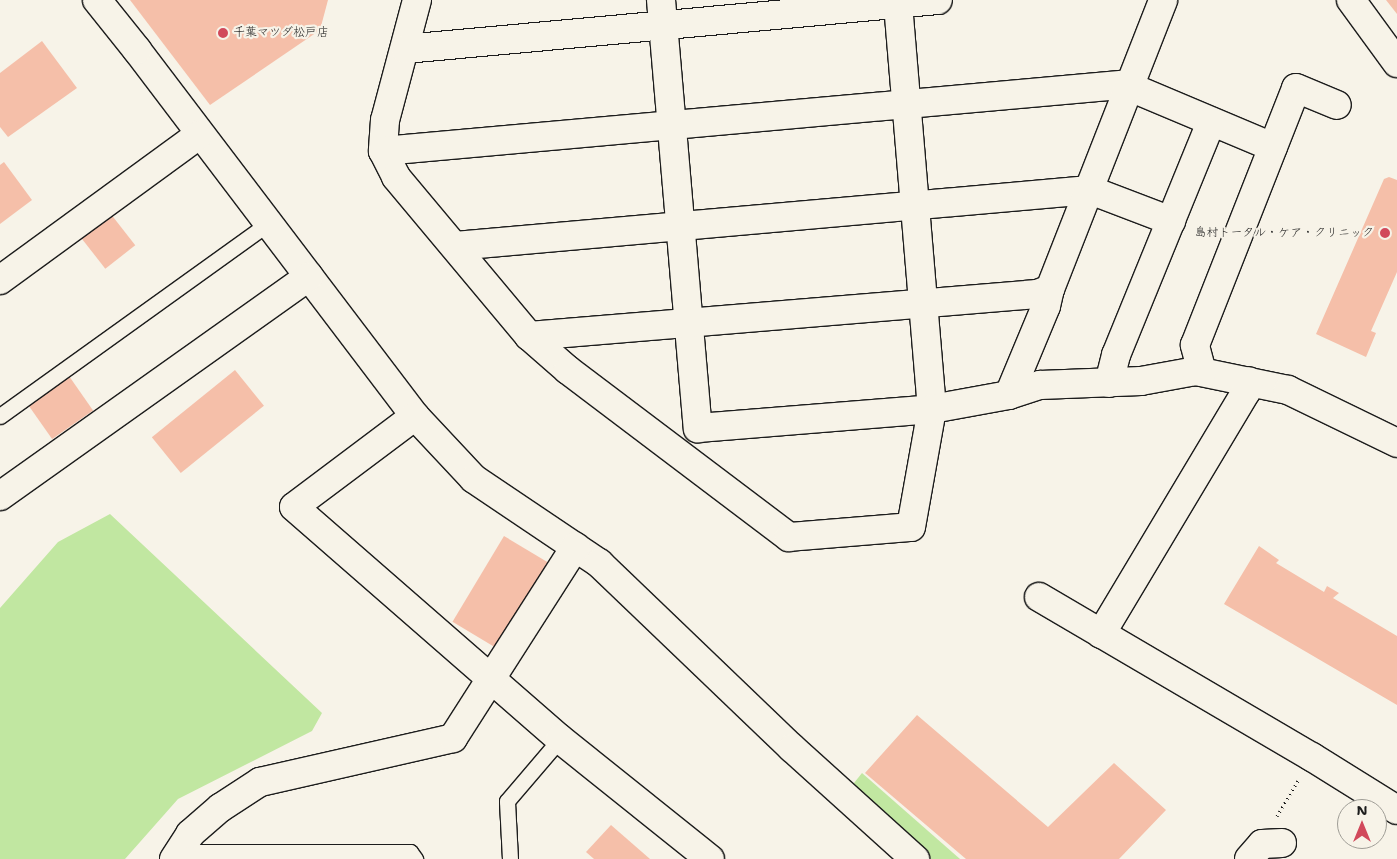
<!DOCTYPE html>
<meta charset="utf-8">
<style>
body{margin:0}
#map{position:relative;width:1397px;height:859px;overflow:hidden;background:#f7f3e8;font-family:"Shantell Sans","Klee One",sans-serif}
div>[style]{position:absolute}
.green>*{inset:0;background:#c1e7a1}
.building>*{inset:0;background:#f5bfa9;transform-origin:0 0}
.path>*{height:3px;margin-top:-1.5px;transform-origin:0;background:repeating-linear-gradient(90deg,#1c1c1c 0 1px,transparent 0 5px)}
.roads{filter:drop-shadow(1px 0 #1c1c1c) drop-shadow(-1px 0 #1c1c1c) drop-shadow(0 1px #1c1c1c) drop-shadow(0 -1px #1c1c1c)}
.service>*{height:15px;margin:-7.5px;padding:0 7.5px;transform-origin:7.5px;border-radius:7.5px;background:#f7f3e8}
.minor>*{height:28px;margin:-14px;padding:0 14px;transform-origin:14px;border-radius:14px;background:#f7f3e8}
.tertiary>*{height:28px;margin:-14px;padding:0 14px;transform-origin:14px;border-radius:14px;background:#f7f3e8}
.dots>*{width:14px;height:14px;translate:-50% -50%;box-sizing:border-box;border:2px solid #f7f3e8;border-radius:50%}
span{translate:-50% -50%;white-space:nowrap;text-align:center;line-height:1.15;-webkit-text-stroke:4.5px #f7f3e8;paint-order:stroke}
.poi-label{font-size:12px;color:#1c1c1c}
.left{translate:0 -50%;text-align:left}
.right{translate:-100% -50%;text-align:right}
.north{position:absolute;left:1337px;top:799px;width:50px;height:50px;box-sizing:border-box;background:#f7f3e8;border:1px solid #9f9d96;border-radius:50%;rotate:0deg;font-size:14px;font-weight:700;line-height:20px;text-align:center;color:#1c1c1c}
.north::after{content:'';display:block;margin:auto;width:18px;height:22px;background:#d1495b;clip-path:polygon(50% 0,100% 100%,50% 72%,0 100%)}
</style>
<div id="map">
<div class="green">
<div style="clip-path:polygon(110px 514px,322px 713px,312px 731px,178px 799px,125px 859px,0 859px,0 608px,58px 542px)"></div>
<div style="clip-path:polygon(862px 773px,960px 859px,931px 859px,850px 788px)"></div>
</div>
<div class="building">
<div style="clip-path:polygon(130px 0,328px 0,320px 30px,210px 105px)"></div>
<div style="clip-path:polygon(1386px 0,1397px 0,1397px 14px)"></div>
<div style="clip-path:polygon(42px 41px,77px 88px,8px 137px,0 127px,0 73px)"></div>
<div style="clip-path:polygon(4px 162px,32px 200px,0 224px,0 165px)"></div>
<div style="clip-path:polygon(1389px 177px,1397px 180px,1397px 272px,1371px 331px,1376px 333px,1366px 357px,1316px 334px,1384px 179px)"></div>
<div style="left:110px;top:213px;width:41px;height:38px;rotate:52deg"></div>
<div style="left:235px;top:370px;width:46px;height:107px;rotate:51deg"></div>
<div style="left:69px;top:376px;width:42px;height:50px;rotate:55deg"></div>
<div style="left:504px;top:536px;width:52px;height:100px;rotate:31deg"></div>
<div style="clip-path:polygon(1259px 546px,1279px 560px,1276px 563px,1324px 592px,1327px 586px,1339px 593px,1333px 598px,1397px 636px,1397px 705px,1224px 604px)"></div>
<div style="clip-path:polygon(917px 715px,1048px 827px,1114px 763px,1166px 810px,1119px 859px,966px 859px,865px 773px)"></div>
<div style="clip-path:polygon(611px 825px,650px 859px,594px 859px,586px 852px)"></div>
</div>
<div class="path">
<div style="left:1277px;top:816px;width:43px;rotate:-59.3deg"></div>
</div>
<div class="roads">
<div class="service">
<div style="left:0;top:416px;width:331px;rotate:-35.7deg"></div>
<div style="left:181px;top:852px;width:229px"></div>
<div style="left:410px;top:852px;width:9px;rotate:54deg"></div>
<div style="left:510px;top:859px;width:58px;rotate:-93deg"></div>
<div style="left:507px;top:801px;width:82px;rotate:-49.5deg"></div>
</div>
<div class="minor">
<div style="left:417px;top:0;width:124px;rotate:104.9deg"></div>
<div style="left:385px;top:120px;width:31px;rotate:94deg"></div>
<div style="left:383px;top:151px;width:29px;rotate:63deg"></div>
<div style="left:396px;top:177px;width:207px;rotate:50.1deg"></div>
<div style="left:529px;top:336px;width:52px;rotate:41.1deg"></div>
<div style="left:568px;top:370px;width:277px;rotate:37.1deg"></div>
<div style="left:789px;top:537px;width:122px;rotate:-4.7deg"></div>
<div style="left:911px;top:527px;width:120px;rotate:-79.9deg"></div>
<div style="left:932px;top:409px;width:410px;rotate:-94.8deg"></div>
<div style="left:661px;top:0;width:430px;rotate:85.1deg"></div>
<div style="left:698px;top:428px;width:235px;rotate:-4.6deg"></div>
<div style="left:932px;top:409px;width:78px;rotate:-10.3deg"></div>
<div style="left:1009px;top:395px;width:33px;rotate:-18deg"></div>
<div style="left:1040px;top:385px;width:101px;rotate:-2.3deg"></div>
<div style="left:1141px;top:381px;width:56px;rotate:-10.3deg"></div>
<div style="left:1196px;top:371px;width:94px;rotate:11.7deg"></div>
<div style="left:1288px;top:390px;width:121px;rotate:25.9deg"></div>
<div style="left:405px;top:49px;width:535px;rotate:-5.25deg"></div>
<div style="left:137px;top:50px;width:460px;rotate:52.8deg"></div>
<div style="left:415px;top:416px;width:86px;rotate:46.9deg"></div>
<div style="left:474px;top:479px;width:151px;rotate:33.9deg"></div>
<div style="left:599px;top:563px;width:267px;rotate:43.8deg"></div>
<div style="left:792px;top:748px;width:166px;rotate:42.1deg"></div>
<div style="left:1130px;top:87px;width:155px;rotate:22.8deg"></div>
<div style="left:383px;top:151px;width:751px;rotate:-5.12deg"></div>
<div style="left:455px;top:246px;width:637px;rotate:-5.04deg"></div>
<div style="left:1090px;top:190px;width:87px;rotate:20.9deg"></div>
<div style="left:0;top:280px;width:246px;rotate:-36.1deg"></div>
<div style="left:529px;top:336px;width:510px;rotate:-4.73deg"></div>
<div style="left:1037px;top:294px;width:14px;rotate:-21deg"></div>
<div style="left:1050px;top:289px;width:310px;rotate:-68.6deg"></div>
<div style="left:1202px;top:372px;width:28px;rotate:-105deg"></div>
<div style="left:1195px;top:345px;width:276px;rotate:-68.5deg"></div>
<div style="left:1296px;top:88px;width:44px;rotate:22.5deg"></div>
<div style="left:1109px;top:383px;width:29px;rotate:-76deg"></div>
<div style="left:1116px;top:355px;width:252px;rotate:-67.8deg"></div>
<div style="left:1009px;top:395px;width:96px;rotate:-67.4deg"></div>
<div style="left:1046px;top:306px;width:17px;rotate:-77deg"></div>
<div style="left:415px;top:416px;width:151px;rotate:143.1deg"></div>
<div style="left:294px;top:507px;width:353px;rotate:41.1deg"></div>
<div style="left:560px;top:739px;width:192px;rotate:38.7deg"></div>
<div style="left:0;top:496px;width:379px;rotate:-35.4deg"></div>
<div style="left:1039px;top:597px;width:316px;rotate:30.4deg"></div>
<div style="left:1312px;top:757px;width:100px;rotate:31.9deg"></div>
<div style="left:1101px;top:634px;width:282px;rotate:-59.1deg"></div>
<div style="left:1246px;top:392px;width:11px;rotate:-75deg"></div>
<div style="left:174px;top:859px;width:30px;rotate:-57deg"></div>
<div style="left:190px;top:834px;width:40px;rotate:-41deg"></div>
<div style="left:220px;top:808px;width:48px;rotate:-33deg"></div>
<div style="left:260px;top:782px;width:198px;rotate:-12.8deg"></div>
<div style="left:453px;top:738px;width:227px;rotate:-57.4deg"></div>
<div style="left:1249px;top:859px;width:20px;rotate:-49deg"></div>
<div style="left:1262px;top:844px;width:20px;rotate:-3deg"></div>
</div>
<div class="tertiary">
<div style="left:97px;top:0;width:64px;rotate:51.3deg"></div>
<div style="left:1351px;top:0;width:78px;rotate:53.9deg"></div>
</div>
</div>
<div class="dots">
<div style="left:223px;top:33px;background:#d1495b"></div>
<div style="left:1385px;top:233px;background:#d1495b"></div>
</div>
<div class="poi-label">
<span class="left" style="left:233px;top:33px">千葉マツダ松戸店</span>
<span class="right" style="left:1374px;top:233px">島村トータル・ケア・クリニック</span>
</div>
<div class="north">N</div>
</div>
